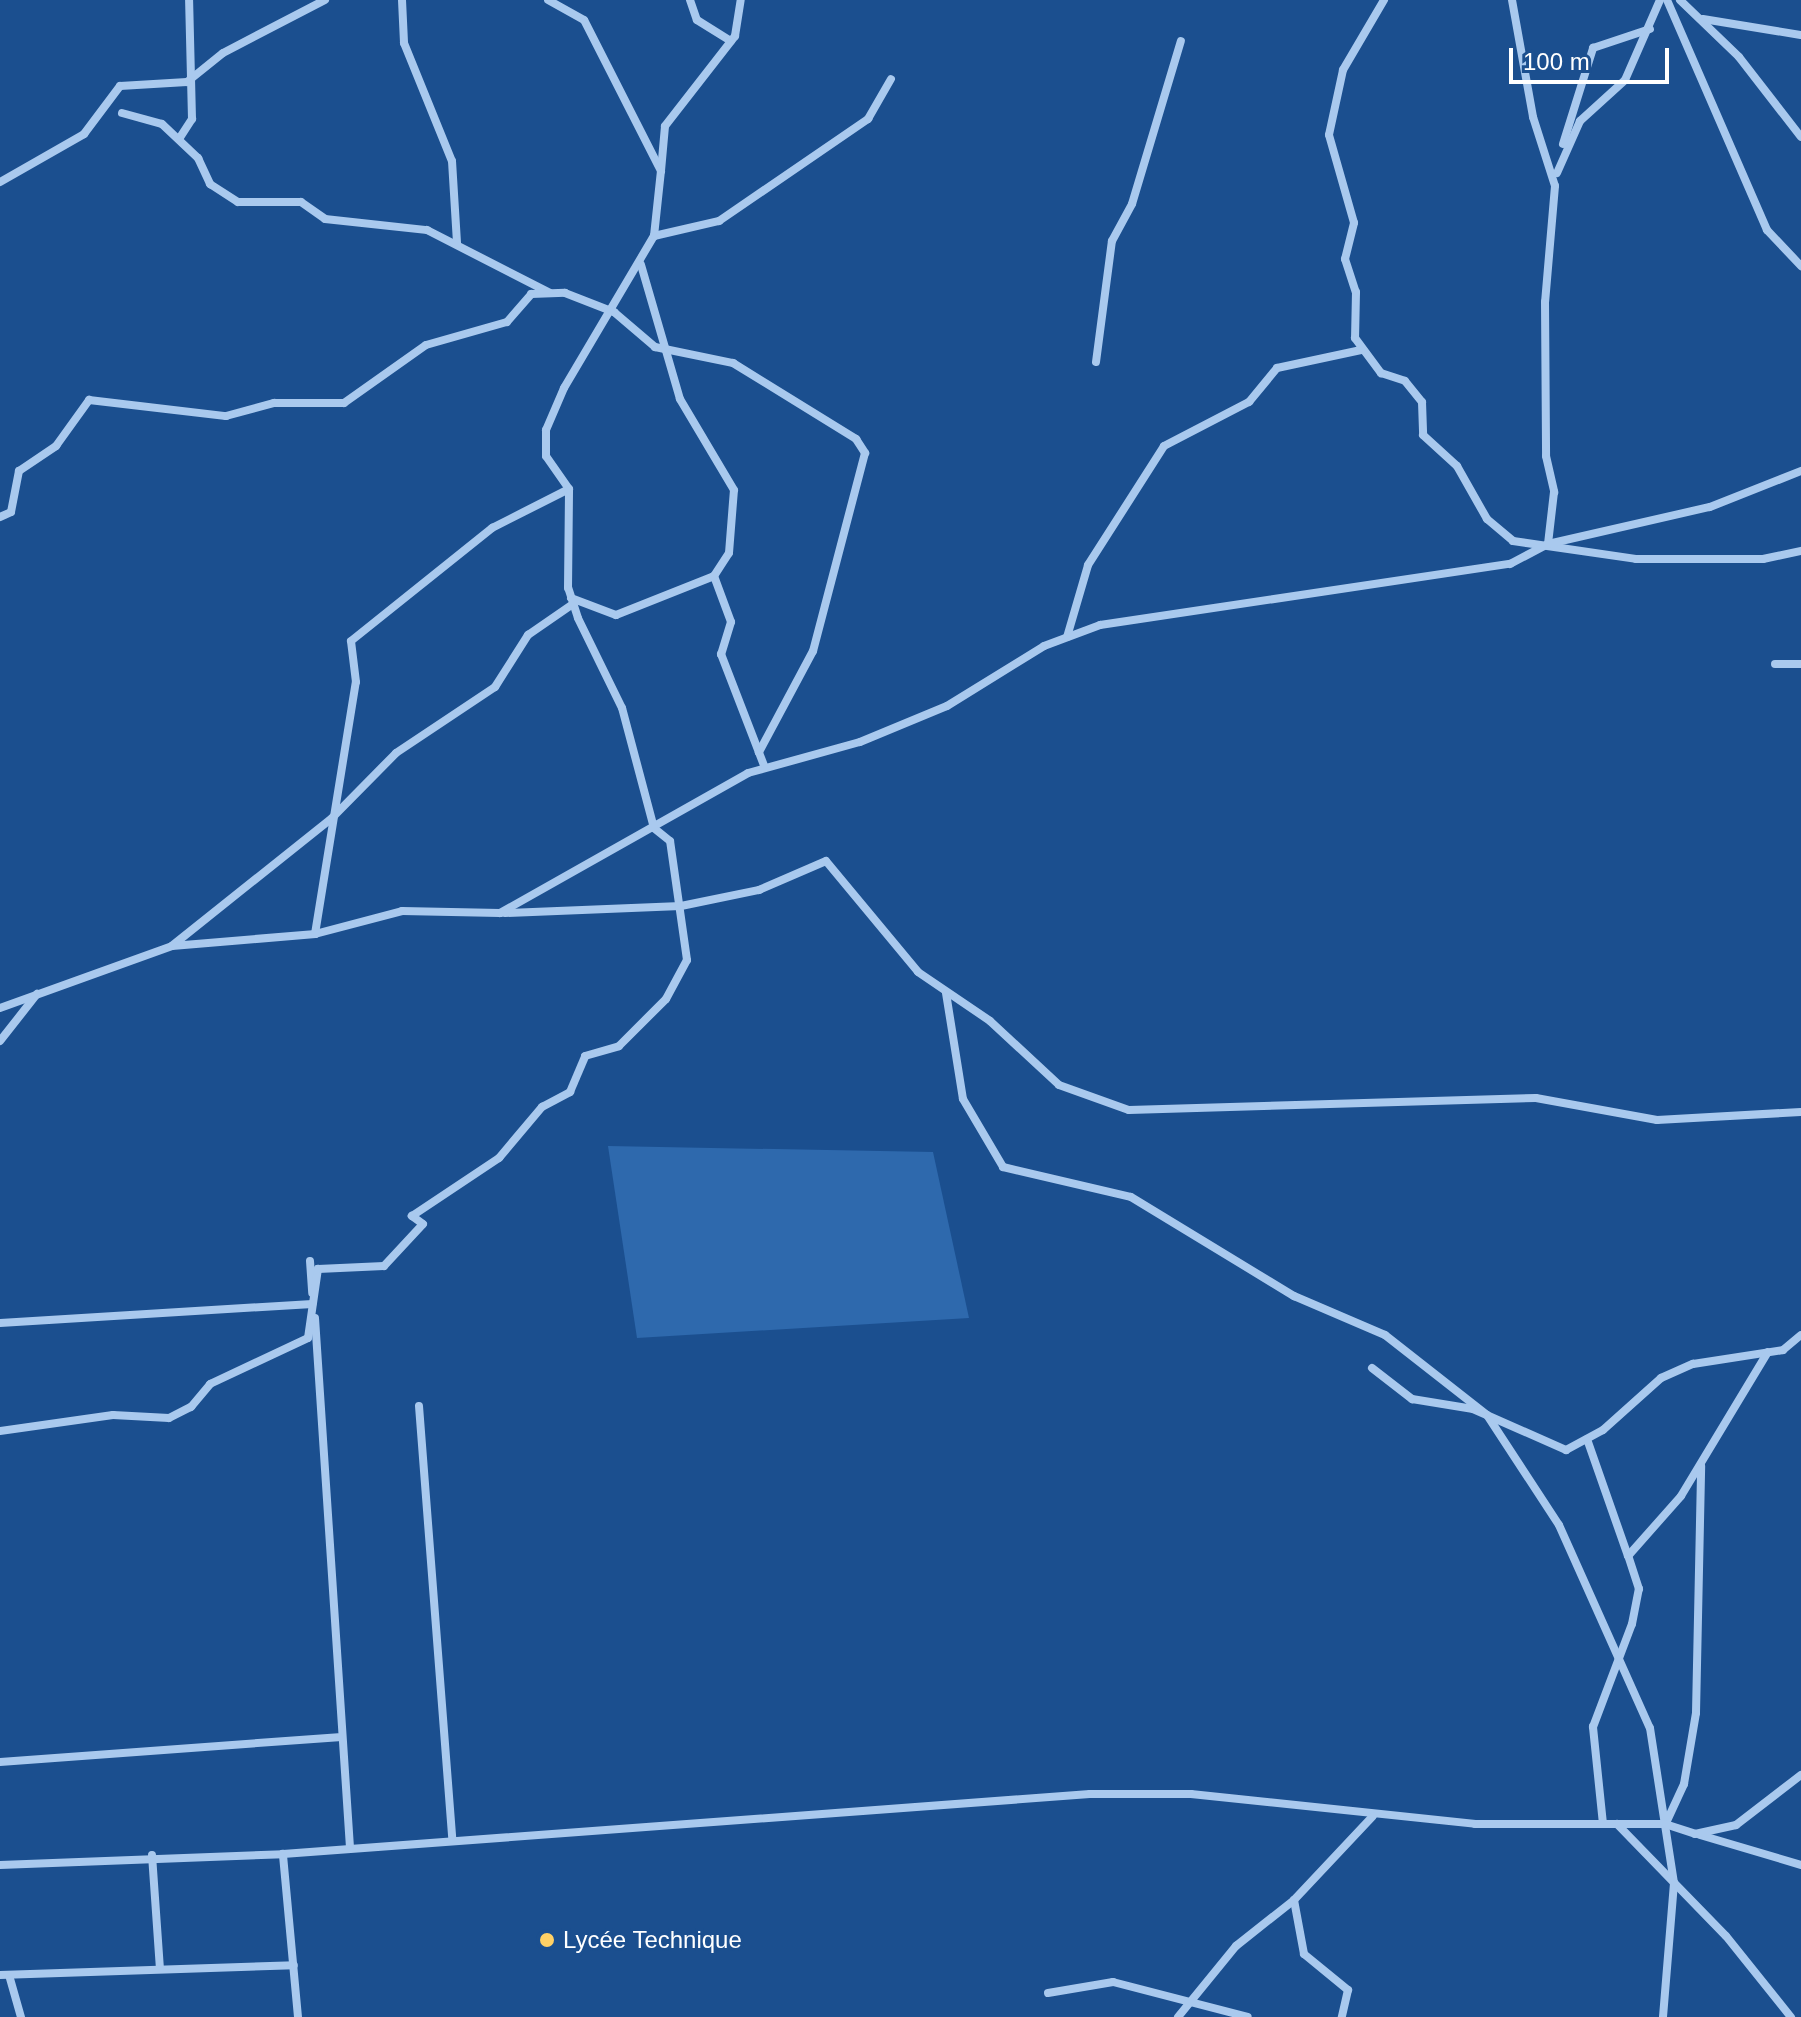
<!DOCTYPE html>
<meta charset="utf-8">
<style>
body{margin:0}
#map{position:relative;width:1801px;height:2017px;overflow:hidden;background:#1b4f8f;font-family:Helvetica,sans-serif}
div>[style]{position:absolute}
.green>*{inset:0;background:#2e69ad}
.street>*{height:8px;margin:-4px;padding:0 4px;transform-origin:4px;border-radius:4px;background:#a9c9ee}
.dots>*{width:22px;height:22px;translate:-50% -50%;box-sizing:border-box;border:4px solid #1b4f8f;border-radius:50%}
span{translate:-50% -50%;white-space:nowrap;text-align:center;line-height:1.15;-webkit-text-stroke:6px #1b4f8f;paint-order:stroke}
.poi-label{font-size:24px;color:#fff}
.left{translate:0 -50%;text-align:left}
.scale{position:absolute;left:1509px;top:48px;width:160px;height:36px;box-sizing:border-box;border:4px solid #fff;border-top:0;padding-left:10px;font-size:24px;line-height:28px;white-space:nowrap;color:#fff;-webkit-text-stroke:6px #1b4f8f;paint-order:stroke}
</style>
<div id="map">
<div class="green">
<div style="clip-path:polygon(608px 1146px,933px 1152px,969px 1318px,637px 1338px)"></div>
</div>
<div class="street">
<div style="left:402px;top:0;width:43px;rotate:87.3deg"></div>
<div style="left:404px;top:43px;width:127px;rotate:67.9deg"></div>
<div style="left:452px;top:161px;width:82px;rotate:86.5deg"></div>
<div style="left:690px;top:0;width:21px;rotate:71deg"></div>
<div style="left:697px;top:20px;width:40px;rotate:32deg"></div>
<div style="left:1384px;top:0;width:81px;rotate:120.4deg"></div>
<div style="left:1343px;top:70px;width:66px;rotate:102.2deg"></div>
<div style="left:1329px;top:135px;width:91px;rotate:74.1deg"></div>
<div style="left:1354px;top:223px;width:37px;rotate:104deg"></div>
<div style="left:1345px;top:259px;width:35px;rotate:72deg"></div>
<div style="left:1356px;top:292px;width:46px;rotate:91.2deg"></div>
<div style="left:1355px;top:338px;width:44px;rotate:53.4deg"></div>
<div style="left:1381px;top:373px;width:25px;rotate:18deg"></div>
<div style="left:1405px;top:381px;width:27px;rotate:51deg"></div>
<div style="left:1422px;top:402px;width:33px;rotate:88deg"></div>
<div style="left:1423px;top:435px;width:46px;rotate:42.4deg"></div>
<div style="left:1457px;top:466px;width:61px;rotate:60.5deg"></div>
<div style="left:1487px;top:519px;width:34px;rotate:40deg"></div>
<div style="left:1513px;top:541px;width:124px;rotate:8.3deg"></div>
<div style="left:1636px;top:559px;width:127px"></div>
<div style="left:1763px;top:559px;width:39px;rotate:-12deg"></div>
<div style="left:1512px;top:0;width:119px;rotate:79.8deg"></div>
<div style="left:1533px;top:117px;width:72px;rotate:72.3deg"></div>
<div style="left:1555px;top:186px;width:116px;rotate:94.9deg"></div>
<div style="left:1545px;top:302px;width:154px;rotate:89.6deg"></div>
<div style="left:1546px;top:456px;width:37px;rotate:77deg"></div>
<div style="left:1554px;top:492px;width:52px;rotate:96.6deg"></div>
<div style="left:1667px;top:0;width:251px;rotate:66.5deg"></div>
<div style="left:1767px;top:230px;width:50px;rotate:46.6deg"></div>
<div style="left:1680px;top:0;width:82px;rotate:44deg"></div>
<div style="left:1739px;top:57px;width:101px;rotate:52.2deg"></div>
<div style="left:1703px;top:19px;width:99px;rotate:9.3deg"></div>
<div style="left:122px;top:113px;width:41px;rotate:15.4deg"></div>
<div style="left:162px;top:124px;width:50px;rotate:43.4deg"></div>
<div style="left:198px;top:158px;width:29px;rotate:65deg"></div>
<div style="left:210px;top:184px;width:33px;rotate:33deg"></div>
<div style="left:238px;top:202px;width:63px"></div>
<div style="left:301px;top:202px;width:29px;rotate:35deg"></div>
<div style="left:325px;top:219px;width:103px;rotate:6.2deg"></div>
<div style="left:427px;top:230px;width:138px;rotate:27.1deg"></div>
<div style="left:179px;top:139px;width:24px;rotate:-57deg"></div>
<div style="left:192px;top:119px;width:119px;rotate:-91.4deg"></div>
<div style="left:1563px;top:144px;width:101px;rotate:-72.6deg"></div>
<div style="left:1593px;top:48px;width:60px;rotate:-18.4deg"></div>
<div style="left:661px;top:171px;width:45px;rotate:-84.9deg"></div>
<div style="left:665px;top:126px;width:114px;rotate:-52.1deg"></div>
<div style="left:735px;top:36px;width:36px;rotate:-81deg"></div>
<div style="left:1557px;top:173px;width:57px;rotate:-66.1deg"></div>
<div style="left:1580px;top:121px;width:61px;rotate:-42.3deg"></div>
<div style="left:1625px;top:80px;width:87px;rotate:-66.4deg"></div>
<div style="left:0;top:182px;width:97px;rotate:-29.7deg"></div>
<div style="left:84px;top:134px;width:60px;rotate:-53.1deg"></div>
<div style="left:120px;top:86px;width:67px;rotate:-3.4deg"></div>
<div style="left:187px;top:82px;width:46px;rotate:-38.9deg"></div>
<div style="left:223px;top:53px;width:115px;rotate:-27.5deg"></div>
<div style="left:654px;top:236px;width:67px;rotate:-13deg"></div>
<div style="left:719px;top:221px;width:181px;rotate:-34.4deg"></div>
<div style="left:868px;top:119px;width:46px;rotate:-60.1deg"></div>
<div style="left:1096px;top:362px;width:122px;rotate:-82.5deg"></div>
<div style="left:1112px;top:241px;width:42px;rotate:-61.6deg"></div>
<div style="left:1132px;top:204px;width:170px;rotate:-73.3deg"></div>
<div style="left:0;top:517px;width:12px;rotate:-24deg"></div>
<div style="left:11px;top:512px;width:42px;rotate:-79deg"></div>
<div style="left:19px;top:471px;width:45px;rotate:-34deg"></div>
<div style="left:56px;top:446px;width:57px;rotate:-54.3deg"></div>
<div style="left:89px;top:400px;width:138px;rotate:6.7deg"></div>
<div style="left:226px;top:416px;width:50px;rotate:-15.2deg"></div>
<div style="left:274px;top:403px;width:70px"></div>
<div style="left:344px;top:403px;width:100px;rotate:-35.3deg"></div>
<div style="left:426px;top:345px;width:84px;rotate:-15.9deg"></div>
<div style="left:507px;top:322px;width:37px;rotate:-49deg"></div>
<div style="left:531px;top:294px;width:34px;rotate:-2deg"></div>
<div style="left:565px;top:293px;width:53px;rotate:21.2deg"></div>
<div style="left:614px;top:312px;width:54px;rotate:40.5deg"></div>
<div style="left:655px;top:347px;width:80px;rotate:11.6deg"></div>
<div style="left:733px;top:363px;width:145px;rotate:31.7deg"></div>
<div style="left:856px;top:439px;width:17px;rotate:57deg"></div>
<div style="left:865px;top:453px;width:205px;rotate:104.7deg"></div>
<div style="left:813px;top:651px;width:115px;rotate:118.1deg"></div>
<div style="left:714px;top:576px;width:49px;rotate:69.7deg"></div>
<div style="left:731px;top:622px;width:34px;rotate:107deg"></div>
<div style="left:721px;top:654px;width:122px;rotate:68.9deg"></div>
<div style="left:571px;top:598px;width:48px;rotate:20.7deg"></div>
<div style="left:616px;top:615px;width:105px;rotate:-21.7deg"></div>
<div style="left:714px;top:576px;width:27px;rotate:-57deg"></div>
<div style="left:729px;top:553px;width:63px;rotate:-85.5deg"></div>
<div style="left:734px;top:490px;width:106px;rotate:-120.7deg"></div>
<div style="left:680px;top:399px;width:140px;rotate:-106.2deg"></div>
<div style="left:1067px;top:637px;width:75px;rotate:-73.7deg"></div>
<div style="left:1088px;top:565px;width:141px;rotate:-57.4deg"></div>
<div style="left:1164px;top:446px;width:96px;rotate:-27.4deg"></div>
<div style="left:1249px;top:402px;width:44px;rotate:-50.5deg"></div>
<div style="left:1277px;top:368px;width:86px;rotate:-12.1deg"></div>
<div style="left:1775px;top:664px;width:26px"></div>
<div style="left:505px;top:913px;width:176px;rotate:-2.3deg"></div>
<div style="left:681px;top:906px;width:80px;rotate:-11.6deg"></div>
<div style="left:759px;top:890px;width:73px;rotate:-23.4deg"></div>
<div style="left:826px;top:861px;width:144px;rotate:50.3deg"></div>
<div style="left:918px;top:972px;width:87px;rotate:34.2deg"></div>
<div style="left:990px;top:1021px;width:94px;rotate:42.8deg"></div>
<div style="left:1059px;top:1085px;width:74px;rotate:19.7deg"></div>
<div style="left:1129px;top:1110px;width:407px;rotate:-1.7deg"></div>
<div style="left:1536px;top:1098px;width:123px;rotate:10.3deg"></div>
<div style="left:1657px;top:1120px;width:144px;rotate:-3.2deg"></div>
<div style="left:315px;top:934px;width:255px;rotate:-80.8deg"></div>
<div style="left:356px;top:682px;width:41px;rotate:-97deg"></div>
<div style="left:351px;top:641px;width:181px;rotate:-38.7deg"></div>
<div style="left:492px;top:528px;width:86px;rotate:-26.9deg"></div>
<div style="left:173px;top:945px;width:203px;rotate:-38.6deg"></div>
<div style="left:332px;top:818px;width:91px;rotate:-45.4deg"></div>
<div style="left:396px;top:753px;width:119px;rotate:-33.7deg"></div>
<div style="left:495px;top:687px;width:62px;rotate:-57.6deg"></div>
<div style="left:528px;top:635px;width:55px;rotate:-34.6deg"></div>
<div style="left:946px;top:993px;width:107px;rotate:80.9deg"></div>
<div style="left:963px;top:1099px;width:79px;rotate:59.5deg"></div>
<div style="left:1003px;top:1167px;width:131px;rotate:13.2deg"></div>
<div style="left:1131px;top:1197px;width:191px;rotate:31.3deg"></div>
<div style="left:1294px;top:1296px;width:99px;rotate:23.2deg"></div>
<div style="left:1385px;top:1335px;width:130px;rotate:38.1deg"></div>
<div style="left:1487px;top:1415px;width:131px;rotate:56.8deg"></div>
<div style="left:1559px;top:1525px;width:222px;rotate:65.9deg"></div>
<div style="left:1650px;top:1728px;width:157px;rotate:81.2deg"></div>
<div style="left:1674px;top:1883px;width:134px;rotate:94.7deg"></div>
<div style="left:0;top:1008px;width:183px;rotate:-19.8deg"></div>
<div style="left:172px;top:946px;width:144px;rotate:-4.8deg"></div>
<div style="left:315px;top:934px;width:90px;rotate:-14.8deg"></div>
<div style="left:402px;top:911px;width:98px;rotate:1.2deg"></div>
<div style="left:500px;top:913px;width:285px;rotate:-29.4deg"></div>
<div style="left:748px;top:773px;width:116px;rotate:-15.5deg"></div>
<div style="left:860px;top:742px;width:94px;rotate:-22.5deg"></div>
<div style="left:947px;top:706px;width:114px;rotate:-31.7deg"></div>
<div style="left:1044px;top:646px;width:60px;rotate:-20.6deg"></div>
<div style="left:1100px;top:625px;width:415px;rotate:-8.5deg"></div>
<div style="left:1510px;top:564px;width:43px;rotate:-27.8deg"></div>
<div style="left:1548px;top:544px;width:166px;rotate:-12.9deg"></div>
<div style="left:1710px;top:507px;width:98px;rotate:-21.6deg"></div>
<div style="left:0;top:1041px;width:60px;rotate:-51.8deg"></div>
<div style="left:310px;top:1261px;width:32px;rotate:86deg"></div>
<div style="left:315px;top:1318px;width:531px;rotate:86.22deg"></div>
<div style="left:0;top:1323px;width:313px;rotate:-3.5deg"></div>
<div style="left:1372px;top:1368px;width:51px;rotate:37.8deg"></div>
<div style="left:1412px;top:1399px;width:62px;rotate:9.3deg"></div>
<div style="left:1473px;top:1409px;width:102px;rotate:23.8deg"></div>
<div style="left:1566px;top:1450px;width:42px;rotate:-28.4deg"></div>
<div style="left:1603px;top:1430px;width:78px;rotate:-41.9deg"></div>
<div style="left:1661px;top:1378px;width:35px;rotate:-24deg"></div>
<div style="left:1693px;top:1364px;width:91px;rotate:-8.8deg"></div>
<div style="left:1783px;top:1350px;width:23px;rotate:-40deg"></div>
<div style="left:419px;top:1406px;width:434px;rotate:85.6deg"></div>
<div style="left:0;top:1431px;width:114px;rotate:-8.1deg"></div>
<div style="left:113px;top:1415px;width:56px;rotate:3.1deg"></div>
<div style="left:169px;top:1418px;width:25px;rotate:-27deg"></div>
<div style="left:191px;top:1407px;width:30px;rotate:-50deg"></div>
<div style="left:210px;top:1384px;width:108px;rotate:-25.1deg"></div>
<div style="left:308px;top:1338px;width:70px;rotate:-81.8deg"></div>
<div style="left:318px;top:1269px;width:66px;rotate:-2.6deg"></div>
<div style="left:384px;top:1266px;width:57px;rotate:-47.1deg"></div>
<div style="left:423px;top:1224px;width:14px;rotate:-144deg"></div>
<div style="left:412px;top:1216px;width:105px;rotate:-33.7deg"></div>
<div style="left:499px;top:1158px;width:67px;rotate:-49.9deg"></div>
<div style="left:542px;top:1107px;width:32px;rotate:-28deg"></div>
<div style="left:570px;top:1092px;width:39px;rotate:-67deg"></div>
<div style="left:585px;top:1056px;width:35px;rotate:-16deg"></div>
<div style="left:619px;top:1046px;width:66px;rotate:-45deg"></div>
<div style="left:666px;top:999px;width:44px;rotate:-61.7deg"></div>
<div style="left:687px;top:960px;width:120px;rotate:-98.1deg"></div>
<div style="left:670px;top:841px;width:21px;rotate:-141deg"></div>
<div style="left:654px;top:828px;width:124px;rotate:-104.9deg"></div>
<div style="left:622px;top:708px;width:100px;rotate:-116.1deg"></div>
<div style="left:578px;top:618px;width:32px;rotate:-108deg"></div>
<div style="left:568px;top:588px;width:99px;rotate:-89.4deg"></div>
<div style="left:569px;top:489px;width:40px;rotate:-124.9deg"></div>
<div style="left:546px;top:456px;width:26px;rotate:-90deg"></div>
<div style="left:546px;top:430px;width:46px;rotate:-66.8deg"></div>
<div style="left:564px;top:388px;width:177px;rotate:-59.4deg"></div>
<div style="left:654px;top:236px;width:65px;rotate:-83.9deg"></div>
<div style="left:661px;top:171px;width:169px;rotate:-117deg"></div>
<div style="left:584px;top:20px;width:41px;rotate:-150.9deg"></div>
<div style="left:1587px;top:1439px;width:124px;rotate:70.7deg"></div>
<div style="left:0;top:1762px;width:339px;rotate:-4.2deg"></div>
<div style="left:1666px;top:1823px;width:43px;rotate:-65.2deg"></div>
<div style="left:1684px;top:1784px;width:72px;rotate:-80.4deg"></div>
<div style="left:1696px;top:1713px;width:247px;rotate:-88.8deg"></div>
<div style="left:1603px;top:1824px;width:98px;rotate:-95.9deg"></div>
<div style="left:1593px;top:1727px;width:110px;rotate:-69.3deg"></div>
<div style="left:1632px;top:1624px;width:36px;rotate:-79deg"></div>
<div style="left:1639px;top:1589px;width:35px;rotate:-108deg"></div>
<div style="left:1628px;top:1556px;width:80px;rotate:-48.5deg"></div>
<div style="left:1681px;top:1496px;width:168px;rotate:-58.9deg"></div>
<div style="left:1617px;top:1824px;width:156px;rotate:45.8deg"></div>
<div style="left:1726px;top:1936px;width:104px;rotate:51.3deg"></div>
<div style="left:1700px;top:1835px;width:105px;rotate:16.5deg"></div>
<div style="left:152px;top:1855px;width:114px;rotate:86deg"></div>
<div style="left:0;top:1865px;width:283px;rotate:-2.2deg"></div>
<div style="left:1294px;top:1900px;width:55px;rotate:79.5deg"></div>
<div style="left:1304px;top:1954px;width:57px;rotate:39.3deg"></div>
<div style="left:1348px;top:1990px;width:28px;rotate:103deg"></div>
<div style="left:0;top:1975px;width:294px;rotate:-1.9deg"></div>
<div style="left:9px;top:1975px;width:44px;rotate:74.1deg"></div>
<div style="left:1048px;top:1993px;width:66px;rotate:-9.6deg"></div>
<div style="left:1113px;top:1982px;width:139px;rotate:14.5deg"></div>
<div style="left:298px;top:2017px;width:164px;rotate:-95.3deg"></div>
<div style="left:283px;top:1854px;width:809px;rotate:-4.25deg"></div>
<div style="left:1090px;top:1794px;width:101px"></div>
<div style="left:1191px;top:1794px;width:286px;rotate:6deg"></div>
<div style="left:1475px;top:1824px;width:190px"></div>
<div style="left:1665px;top:1824px;width:32px;rotate:18deg"></div>
<div style="left:1695px;top:1834px;width:42px;rotate:-12.4deg"></div>
<div style="left:1736px;top:1825px;width:82px;rotate:-37.6deg"></div>
<div style="left:1178px;top:2017px;width:92px;rotate:-50.8deg"></div>
<div style="left:1236px;top:1946px;width:74px;rotate:-38.4deg"></div>
<div style="left:1294px;top:1900px;width:115px;rotate:-46.8deg"></div>
</div>
<div class="dots">
<div style="left:547px;top:1940px;background:#ffd166"></div>
</div>
<div class="poi-label">
<span class="left" style="left:563px;top:1940px">Lycée Technique</span>
</div>
<div class="scale">100 m</div>
</div>
